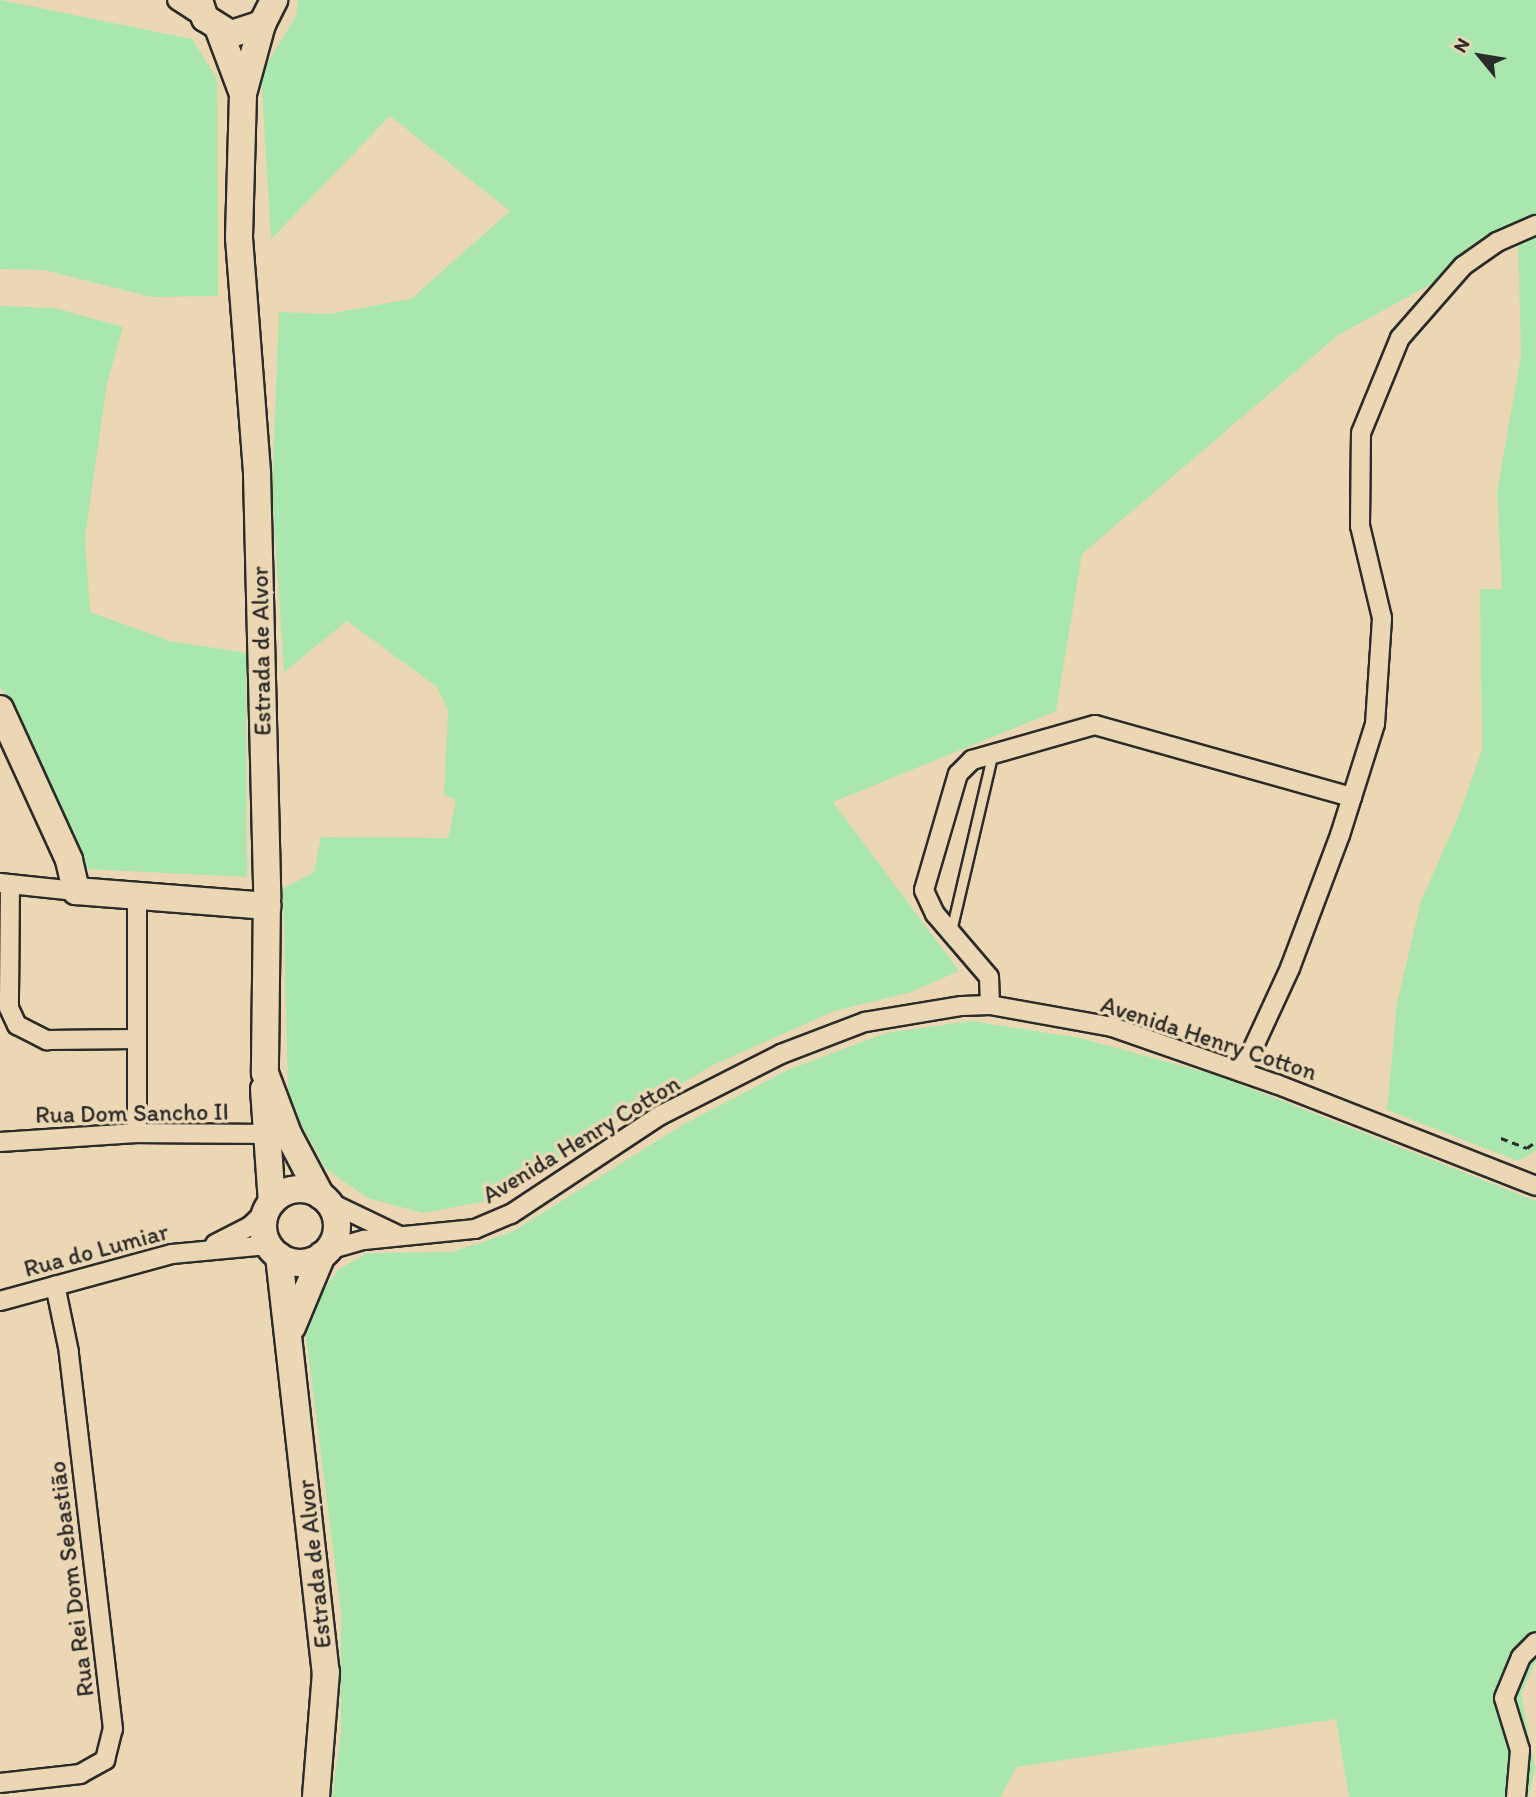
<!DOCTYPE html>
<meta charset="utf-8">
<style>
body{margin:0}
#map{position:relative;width:1536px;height:1797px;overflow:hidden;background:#ecd7b5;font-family:Itim,sans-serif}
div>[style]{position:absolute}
.green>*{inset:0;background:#a9e7ae}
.path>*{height:2.5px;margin-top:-1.25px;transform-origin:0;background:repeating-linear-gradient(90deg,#2b2b2b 0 7px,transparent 0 12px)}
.roads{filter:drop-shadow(2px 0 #2b2b2b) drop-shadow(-2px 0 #2b2b2b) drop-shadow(0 2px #2b2b2b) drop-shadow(0 -2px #2b2b2b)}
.lane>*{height:9px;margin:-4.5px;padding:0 4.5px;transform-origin:4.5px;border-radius:4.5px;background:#ecd7b5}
.street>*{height:18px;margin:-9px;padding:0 9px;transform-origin:9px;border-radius:9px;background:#ecd7b5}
.secondary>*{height:26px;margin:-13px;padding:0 13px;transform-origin:13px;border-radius:13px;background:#ecd7b5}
.secondary>.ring{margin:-13px;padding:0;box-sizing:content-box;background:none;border:26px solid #ecd7b5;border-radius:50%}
span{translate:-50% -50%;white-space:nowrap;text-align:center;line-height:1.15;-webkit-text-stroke:7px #ecd7b5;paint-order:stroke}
.street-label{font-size:24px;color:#2b2b2b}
.north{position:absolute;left:1445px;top:21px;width:70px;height:70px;-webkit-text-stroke:5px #ecd7b5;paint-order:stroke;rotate:300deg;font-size:19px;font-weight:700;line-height:28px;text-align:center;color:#2b2b2b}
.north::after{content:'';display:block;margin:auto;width:24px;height:32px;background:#2b2b2b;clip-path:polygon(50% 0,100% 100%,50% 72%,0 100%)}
</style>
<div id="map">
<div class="green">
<div style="clip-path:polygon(0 0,192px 39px,217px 79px,218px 296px,152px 297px,44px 270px,0 269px)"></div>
<div style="clip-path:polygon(298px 0,1536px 0,1536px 1150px,1518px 1161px,1387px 1110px,1397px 1003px,1421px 901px,1460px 813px,1482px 749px,1480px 589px,1502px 589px,1497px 492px,1521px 356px,1518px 237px,1338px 335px,1082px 554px,1056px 711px,833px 802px,959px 971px,911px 992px,834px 1011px,711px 1066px,488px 1201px,423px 1213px,368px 1198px,326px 1169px,300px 1122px,288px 1090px,283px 889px,314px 872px,321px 837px,448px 838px,456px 801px,444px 794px,448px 710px,437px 687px,347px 621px,284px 672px,272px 492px,279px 312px,328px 314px,411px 299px,510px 211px,390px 116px,271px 239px,261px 74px,296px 16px)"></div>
<div style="clip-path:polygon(0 306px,55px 308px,123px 327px,107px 383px,85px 537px,90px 612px,170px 641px,246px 653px,247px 877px,87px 869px,17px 708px,0 687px)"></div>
<div style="clip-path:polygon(971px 1021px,1080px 1038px,1219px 1076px,1536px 1201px,1536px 1661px,1521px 1694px,1535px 1769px,1528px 1797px,1349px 1797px,1336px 1719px,1017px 1767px,1000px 1797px,332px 1797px,341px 1733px,341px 1612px,305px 1328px,317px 1299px,338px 1270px,367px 1253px,452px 1252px,512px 1232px,684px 1124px,788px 1070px,886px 1033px)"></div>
</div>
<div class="path">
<div style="left:1501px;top:1138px;width:28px;rotate:21deg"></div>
<div style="left:1527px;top:1148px;width:11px;rotate:-38deg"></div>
</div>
<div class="roads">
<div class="lane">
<div style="left:951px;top:931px;width:180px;rotate:-76.8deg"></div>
</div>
<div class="street">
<div style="left:177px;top:0;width:33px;rotate:33deg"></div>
<div style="left:0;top:883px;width:76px;rotate:6deg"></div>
<div style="left:10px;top:884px;width:124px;rotate:90.5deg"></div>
<div style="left:9px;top:1008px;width:19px;rotate:65deg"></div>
<div style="left:17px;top:1025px;width:34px;rotate:27deg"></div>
<div style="left:47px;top:1040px;width:88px;rotate:-0.7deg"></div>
<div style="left:137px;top:896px;width:237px;rotate:90deg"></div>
<div style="left:990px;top:1005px;width:28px;rotate:-92deg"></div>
<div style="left:989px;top:977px;width:83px;rotate:-130.6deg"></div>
<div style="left:935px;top:914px;width:26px;rotate:-115deg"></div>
<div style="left:924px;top:890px;width:121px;rotate:-73.7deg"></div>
<div style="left:958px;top:774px;width:20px;rotate:-45deg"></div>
<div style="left:972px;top:760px;width:128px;rotate:-15.9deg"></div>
<div style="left:1095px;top:725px;width:267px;rotate:15.7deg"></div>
<div style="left:1242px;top:1072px;width:115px;rotate:-65.2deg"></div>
<div style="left:1290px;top:968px;width:142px;rotate:-69.4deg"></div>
<div style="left:1340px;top:835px;width:116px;rotate:-72.5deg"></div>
<div style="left:1375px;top:724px;width:106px;rotate:-86.2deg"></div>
<div style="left:1382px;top:618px;width:95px;rotate:-103.4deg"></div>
<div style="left:1360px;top:526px;width:93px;rotate:-89.4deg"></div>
<div style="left:1361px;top:433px;width:103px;rotate:-67.7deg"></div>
<div style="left:1400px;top:338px;width:96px;rotate:-48.8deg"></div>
<div style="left:1463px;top:266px;width:42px;rotate:-35.2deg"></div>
<div style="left:1497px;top:242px;width:43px;rotate:-23.6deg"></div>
<div style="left:0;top:1142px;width:137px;rotate:-3.8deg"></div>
<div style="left:137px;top:1133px;width:128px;rotate:0.4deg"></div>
<div style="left:327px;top:1201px;width:81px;rotate:25.6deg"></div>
<div style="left:215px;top:1244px;width:39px;rotate:-27deg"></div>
<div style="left:250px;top:1226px;width:25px;rotate:-43deg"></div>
<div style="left:328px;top:1250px;width:37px;rotate:-16deg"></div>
<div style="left:364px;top:1240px;width:112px;rotate:-5.7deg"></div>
<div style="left:475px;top:1229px;width:39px;rotate:-23deg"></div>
<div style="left:511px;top:1214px;width:178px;rotate:-33.5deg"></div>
<div style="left:659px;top:1116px;width:137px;rotate:-26.9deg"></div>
<div style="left:781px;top:1054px;width:90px;rotate:-20.9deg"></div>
<div style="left:865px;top:1022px;width:98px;rotate:-9.4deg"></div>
<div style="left:962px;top:1006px;width:28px;rotate:-2deg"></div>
<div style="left:990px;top:1005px;width:124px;rotate:10.2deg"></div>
<div style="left:1112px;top:1027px;width:174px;rotate:19.2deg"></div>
<div style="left:1276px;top:1084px;width:279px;rotate:21.4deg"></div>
<div style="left:0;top:1301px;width:178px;rotate:-15.3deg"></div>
<div style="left:172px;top:1254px;width:96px;rotate:-5.4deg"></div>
<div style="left:0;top:1783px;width:81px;rotate:-6.4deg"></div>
<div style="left:80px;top:1774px;width:29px;rotate:-29deg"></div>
<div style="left:105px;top:1760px;width:32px;rotate:-76deg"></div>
<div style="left:113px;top:1729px;width:380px;rotate:-96.7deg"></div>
<div style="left:69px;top:1352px;width:68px;rotate:-101.8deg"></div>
<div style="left:1516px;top:1797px;width:47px;rotate:-85.1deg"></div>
<div style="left:1520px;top:1750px;width:54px;rotate:-107.1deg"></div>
<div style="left:1504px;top:1698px;width:44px;rotate:-67.5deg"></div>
<div style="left:1521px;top:1657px;width:21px;rotate:-45deg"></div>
</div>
<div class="secondary">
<div style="left:199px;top:0;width:19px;rotate:72deg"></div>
<div style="left:205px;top:18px;width:31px;rotate:32deg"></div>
<div style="left:231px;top:34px;width:33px;rotate:-18deg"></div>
<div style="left:262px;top:24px;width:27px;rotate:-63deg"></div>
<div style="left:262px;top:24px;width:73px;rotate:105.2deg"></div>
<div style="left:243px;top:94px;width:144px;rotate:91.6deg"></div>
<div style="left:239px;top:238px;width:237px;rotate:85.6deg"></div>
<div style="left:257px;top:474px;width:424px;rotate:88.6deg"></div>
<div style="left:267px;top:898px;width:175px;rotate:90.7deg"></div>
<div style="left:265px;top:1073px;width:65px;rotate:69.3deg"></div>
<div style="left:288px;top:1134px;width:70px;rotate:62deg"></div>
<div style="left:219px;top:30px;width:68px;rotate:69.4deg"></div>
<div style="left:0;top:709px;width:166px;rotate:65.4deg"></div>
<div style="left:69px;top:860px;width:32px;rotate:77deg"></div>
<div style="left:76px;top:891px;width:192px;rotate:4.5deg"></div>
<div style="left:264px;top:1089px;width:113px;rotate:86deg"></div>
<div class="ring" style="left:263px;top:1189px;width:48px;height:48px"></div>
<div style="left:279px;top:1256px;width:419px;rotate:83.6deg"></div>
<div style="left:326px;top:1672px;width:125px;rotate:94.6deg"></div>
<div style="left:292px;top:1327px;width:78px;rotate:-67.4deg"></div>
</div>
</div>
<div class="street-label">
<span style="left:261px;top:651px;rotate:-91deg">Estrada de Alvor</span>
<span style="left:1209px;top:1038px;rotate:18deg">Avenida Henry Cotton</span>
<span style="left:132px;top:1113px;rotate:-1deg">Rua Dom Sancho II</span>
<span style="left:581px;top:1139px;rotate:-31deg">Avenida Henry Cotton</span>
<span style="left:96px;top:1250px;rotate:-15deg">Rua do Lumiar</span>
<span style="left:314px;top:1564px;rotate:-96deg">Estrada de Alvor</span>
<span style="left:71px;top:1579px;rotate:-97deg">Rua Rei Dom Sebastião</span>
</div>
<div class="north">N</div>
</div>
